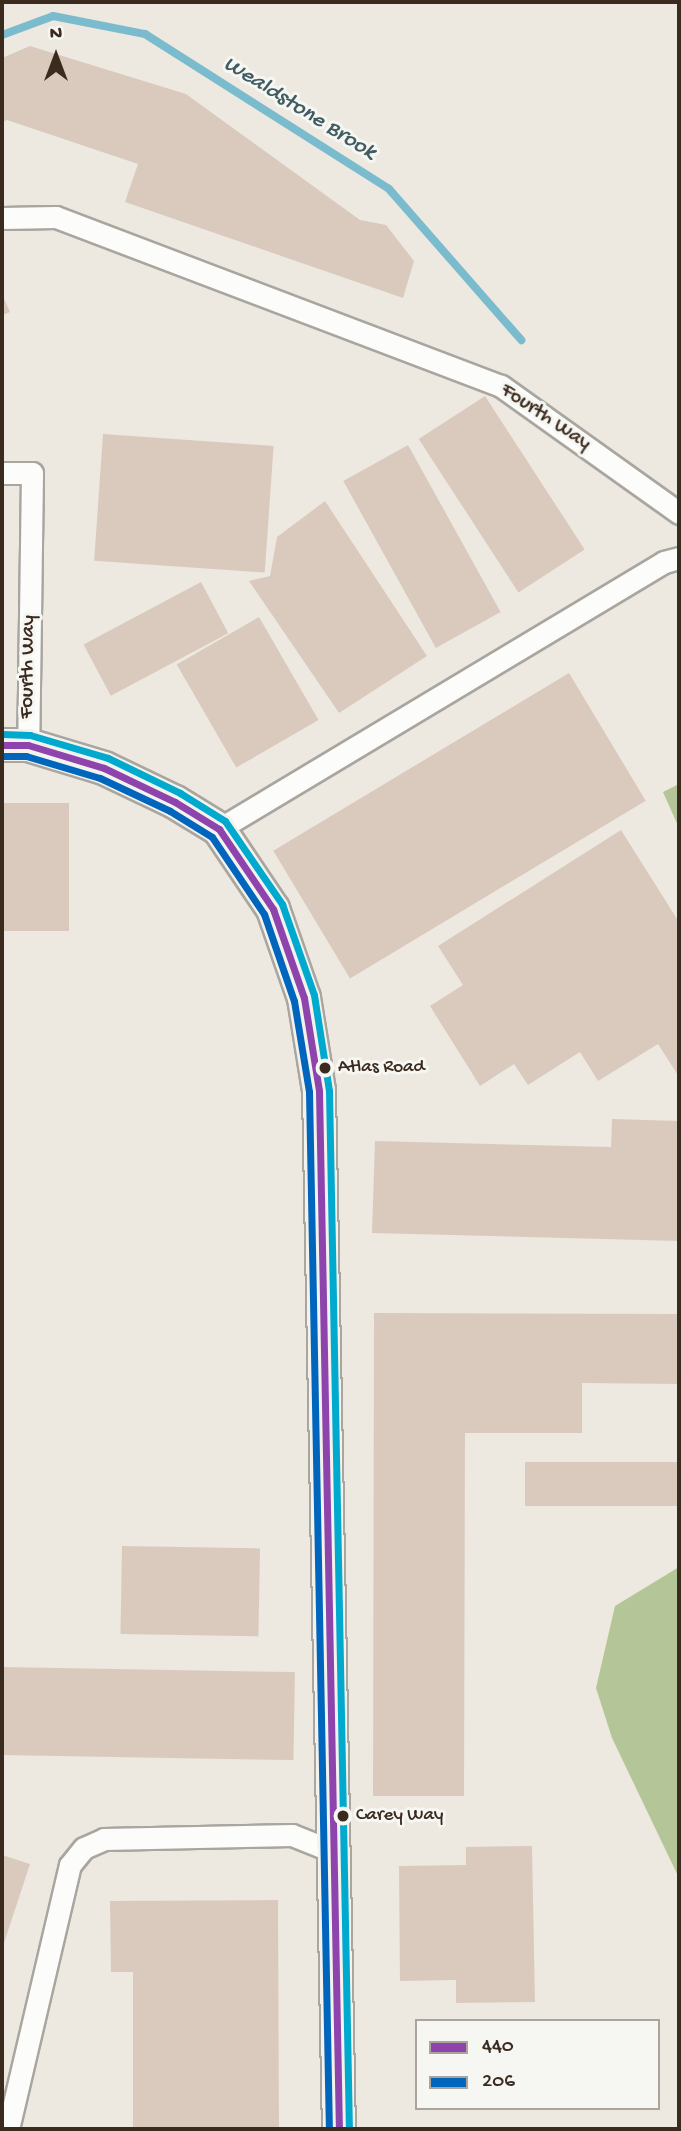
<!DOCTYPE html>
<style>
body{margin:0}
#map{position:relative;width:681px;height:2131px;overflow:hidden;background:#ede9e0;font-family:"Gochi Hand",sans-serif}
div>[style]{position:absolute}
.forest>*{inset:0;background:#b4c698}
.stream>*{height:8px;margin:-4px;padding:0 4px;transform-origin:4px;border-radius:4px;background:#7abbce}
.building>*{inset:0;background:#dacabe;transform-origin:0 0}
.roads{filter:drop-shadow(2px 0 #a9a59f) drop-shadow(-2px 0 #a9a59f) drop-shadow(0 2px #a9a59f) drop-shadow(0 -2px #a9a59f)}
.minor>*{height:21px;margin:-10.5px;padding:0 10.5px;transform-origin:10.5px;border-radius:10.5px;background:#fcfcfa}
.secondary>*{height:32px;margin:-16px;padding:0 16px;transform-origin:16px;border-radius:16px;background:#f4f2ec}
.bus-1>*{height:7px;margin:-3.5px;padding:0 3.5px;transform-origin:3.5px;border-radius:3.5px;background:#8e44ad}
.bus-2>*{height:7px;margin:-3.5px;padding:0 3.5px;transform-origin:3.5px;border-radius:3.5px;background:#0065bd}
.bus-3>*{height:7px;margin:-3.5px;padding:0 3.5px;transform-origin:3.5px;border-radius:3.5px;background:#00a9ce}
.dots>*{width:19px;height:19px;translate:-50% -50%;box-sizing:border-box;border:4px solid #f6f6f2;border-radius:50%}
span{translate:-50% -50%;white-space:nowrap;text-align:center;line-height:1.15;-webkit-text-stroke:6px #f6f6f2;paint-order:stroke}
.bus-label{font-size:19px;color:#3b2a1e}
.left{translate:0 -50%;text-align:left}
.street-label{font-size:21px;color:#3b2a1e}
.water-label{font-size:23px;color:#405c62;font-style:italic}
.frame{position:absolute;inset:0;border:4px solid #3b2a1e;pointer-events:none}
.legend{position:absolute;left:415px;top:2019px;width:245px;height:91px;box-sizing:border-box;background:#f6f6f2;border:2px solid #aba49d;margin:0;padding:9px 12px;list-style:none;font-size:21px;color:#3b2a1e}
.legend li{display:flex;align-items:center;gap:14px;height:35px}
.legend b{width:35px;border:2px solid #aba49d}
.north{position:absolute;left:21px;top:21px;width:70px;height:70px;-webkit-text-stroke:5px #f6f6f2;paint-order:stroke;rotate:0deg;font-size:19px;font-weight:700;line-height:28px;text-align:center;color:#3b2a1e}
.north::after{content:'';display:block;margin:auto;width:24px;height:32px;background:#3b2a1e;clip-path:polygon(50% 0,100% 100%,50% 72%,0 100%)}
</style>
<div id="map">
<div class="forest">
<div style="clip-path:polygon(679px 784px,679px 828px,663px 792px)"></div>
<div style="clip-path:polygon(679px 1567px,679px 1878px,612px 1738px,596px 1688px,615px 1606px)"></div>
</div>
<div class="stream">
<div style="left:2px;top:35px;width:54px;rotate:-20.4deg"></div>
<div style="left:53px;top:16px;width:94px;rotate:11.1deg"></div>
<div style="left:145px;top:34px;width:289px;rotate:32.4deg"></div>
<div style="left:389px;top:189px;width:201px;rotate:48.8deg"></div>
</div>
<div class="building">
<div style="clip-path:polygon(30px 46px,186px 94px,360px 220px,386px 225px,414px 261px,403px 298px,125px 202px,138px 164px,7px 120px,2px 122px,2px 58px)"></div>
<div style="clip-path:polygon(2px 294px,10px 312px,2px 315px)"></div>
<div style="left:485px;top:396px;width:183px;height:79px;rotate:57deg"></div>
<div style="left:103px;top:434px;width:171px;height:127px;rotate:4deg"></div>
<div style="left:408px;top:445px;width:191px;height:74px;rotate:61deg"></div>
<div style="clip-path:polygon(325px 501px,427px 656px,339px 713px,249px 581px,270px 576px,277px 537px)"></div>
<div style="left:201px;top:582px;width:58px;height:133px;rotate:62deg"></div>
<div style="left:259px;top:617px;width:119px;height:95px;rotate:60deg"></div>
<div style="left:569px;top:673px;width:149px;height:345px;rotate:59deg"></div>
<div style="left:2px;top:803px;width:67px;height:128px"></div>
<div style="clip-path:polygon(621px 830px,679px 922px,679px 1077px,658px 1044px,598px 1081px,580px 1052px,528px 1085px,514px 1064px,480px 1086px,430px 1006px,463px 985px,438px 946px)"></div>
<div style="clip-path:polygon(612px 1119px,679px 1121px,679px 1241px,372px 1233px,375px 1141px,611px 1147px)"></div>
<div style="clip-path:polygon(374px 1313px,679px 1314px,679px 1384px,582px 1383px,582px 1433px,465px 1433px,464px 1796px,373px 1796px)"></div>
<div style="left:525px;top:1462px;width:154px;height:44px"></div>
<div style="left:122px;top:1546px;width:138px;height:88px;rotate:1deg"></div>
<div style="left:2px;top:1667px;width:293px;height:88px;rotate:1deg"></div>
<div style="clip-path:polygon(532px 1846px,535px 2002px,456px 2003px,456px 1980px,400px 1981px,399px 1866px,466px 1865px,466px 1847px)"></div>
<div style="clip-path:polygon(2px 1855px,30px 1864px,2px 1949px)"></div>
<div style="clip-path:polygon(278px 1900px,279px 2129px,133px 2129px,133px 1972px,111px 1972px,110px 1901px)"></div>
</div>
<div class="roads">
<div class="minor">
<div style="left:2px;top:218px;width:54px;rotate:-1.1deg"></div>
<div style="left:56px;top:217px;width:476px;rotate:20.8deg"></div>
<div style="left:501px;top:386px;width:219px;rotate:35.5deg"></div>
<div style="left:2px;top:473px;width:30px"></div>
<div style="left:32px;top:473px;width:272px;rotate:90.8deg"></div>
<div style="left:219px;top:829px;width:519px;rotate:-30.96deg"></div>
<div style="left:664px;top:562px;width:16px;rotate:-15deg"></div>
<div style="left:8px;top:2129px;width:271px;rotate:-76.8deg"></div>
<div style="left:70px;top:1865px;width:22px;rotate:-51deg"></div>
<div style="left:84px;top:1848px;width:22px;rotate:-24deg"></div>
<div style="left:104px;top:1839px;width:188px;rotate:-1.2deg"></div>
<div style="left:292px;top:1835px;width:45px;rotate:22deg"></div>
</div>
<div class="secondary">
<div style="left:2px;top:745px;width:26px"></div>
<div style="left:28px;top:745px;width:79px;rotate:16.8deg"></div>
<div style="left:104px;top:768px;width:79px;rotate:25.6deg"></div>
<div style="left:175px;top:802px;width:52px;rotate:31.5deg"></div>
<div style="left:219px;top:829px;width:97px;rotate:56deg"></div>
<div style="left:273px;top:909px;width:94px;rotate:70.8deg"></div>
<div style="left:304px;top:998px;width:94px;rotate:80.8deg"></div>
<div style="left:319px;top:1091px;width:1038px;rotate:88.9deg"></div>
</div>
</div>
<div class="bus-1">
<div style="left:2px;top:745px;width:26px"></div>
<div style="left:28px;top:745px;width:79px;rotate:16.8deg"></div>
<div style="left:104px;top:768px;width:79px;rotate:25.6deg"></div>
<div style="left:175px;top:802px;width:52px;rotate:31.5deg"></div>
<div style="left:219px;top:829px;width:97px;rotate:56deg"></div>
<div style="left:273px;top:909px;width:94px;rotate:70.8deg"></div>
<div style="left:304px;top:998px;width:94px;rotate:80.8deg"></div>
<div style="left:319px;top:1091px;width:1038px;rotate:88.9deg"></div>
</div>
<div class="bus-2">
<div style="left:2px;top:756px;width:24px"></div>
<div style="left:26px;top:756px;width:77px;rotate:16.6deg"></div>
<div style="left:100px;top:778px;width:77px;rotate:25.2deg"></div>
<div style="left:170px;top:811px;width:49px;rotate:31.8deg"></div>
<div style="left:212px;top:837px;width:93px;rotate:56deg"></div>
<div style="left:264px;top:914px;width:92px;rotate:71deg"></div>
<div style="left:294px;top:1001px;width:92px;rotate:80.6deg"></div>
<div style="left:309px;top:1092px;width:1037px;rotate:88.9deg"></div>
</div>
<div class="bus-3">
<div style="left:2px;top:734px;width:28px;rotate:2deg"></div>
<div style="left:30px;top:735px;width:81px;rotate:16.4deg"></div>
<div style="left:108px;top:758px;width:80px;rotate:25.9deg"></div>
<div style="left:180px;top:793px;width:53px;rotate:31.9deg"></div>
<div style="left:225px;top:821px;width:101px;rotate:55.5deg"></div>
<div style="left:282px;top:904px;width:96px;rotate:70.6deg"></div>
<div style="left:314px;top:995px;width:97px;rotate:81.1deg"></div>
<div style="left:329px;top:1091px;width:1038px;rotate:88.9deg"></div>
</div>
<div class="dots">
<div style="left:325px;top:1068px;background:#3b2a1e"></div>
<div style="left:343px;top:1816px;background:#3b2a1e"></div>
</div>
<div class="bus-label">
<span class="left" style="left:338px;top:1068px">Atlas Road</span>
<span class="left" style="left:356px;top:1816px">Carey Way</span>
</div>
<div class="street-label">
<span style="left:545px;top:418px;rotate:34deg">Fourth Way</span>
<span style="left:29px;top:667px;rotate:-89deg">Fourth Way</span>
</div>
<div class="water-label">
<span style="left:299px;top:109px;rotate:32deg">Wealdstone Brook</span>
</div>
<div class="frame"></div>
<ul class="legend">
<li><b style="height:9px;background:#8e44ad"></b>440</li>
<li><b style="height:9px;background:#0065bd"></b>206</li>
</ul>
<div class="north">N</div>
</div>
